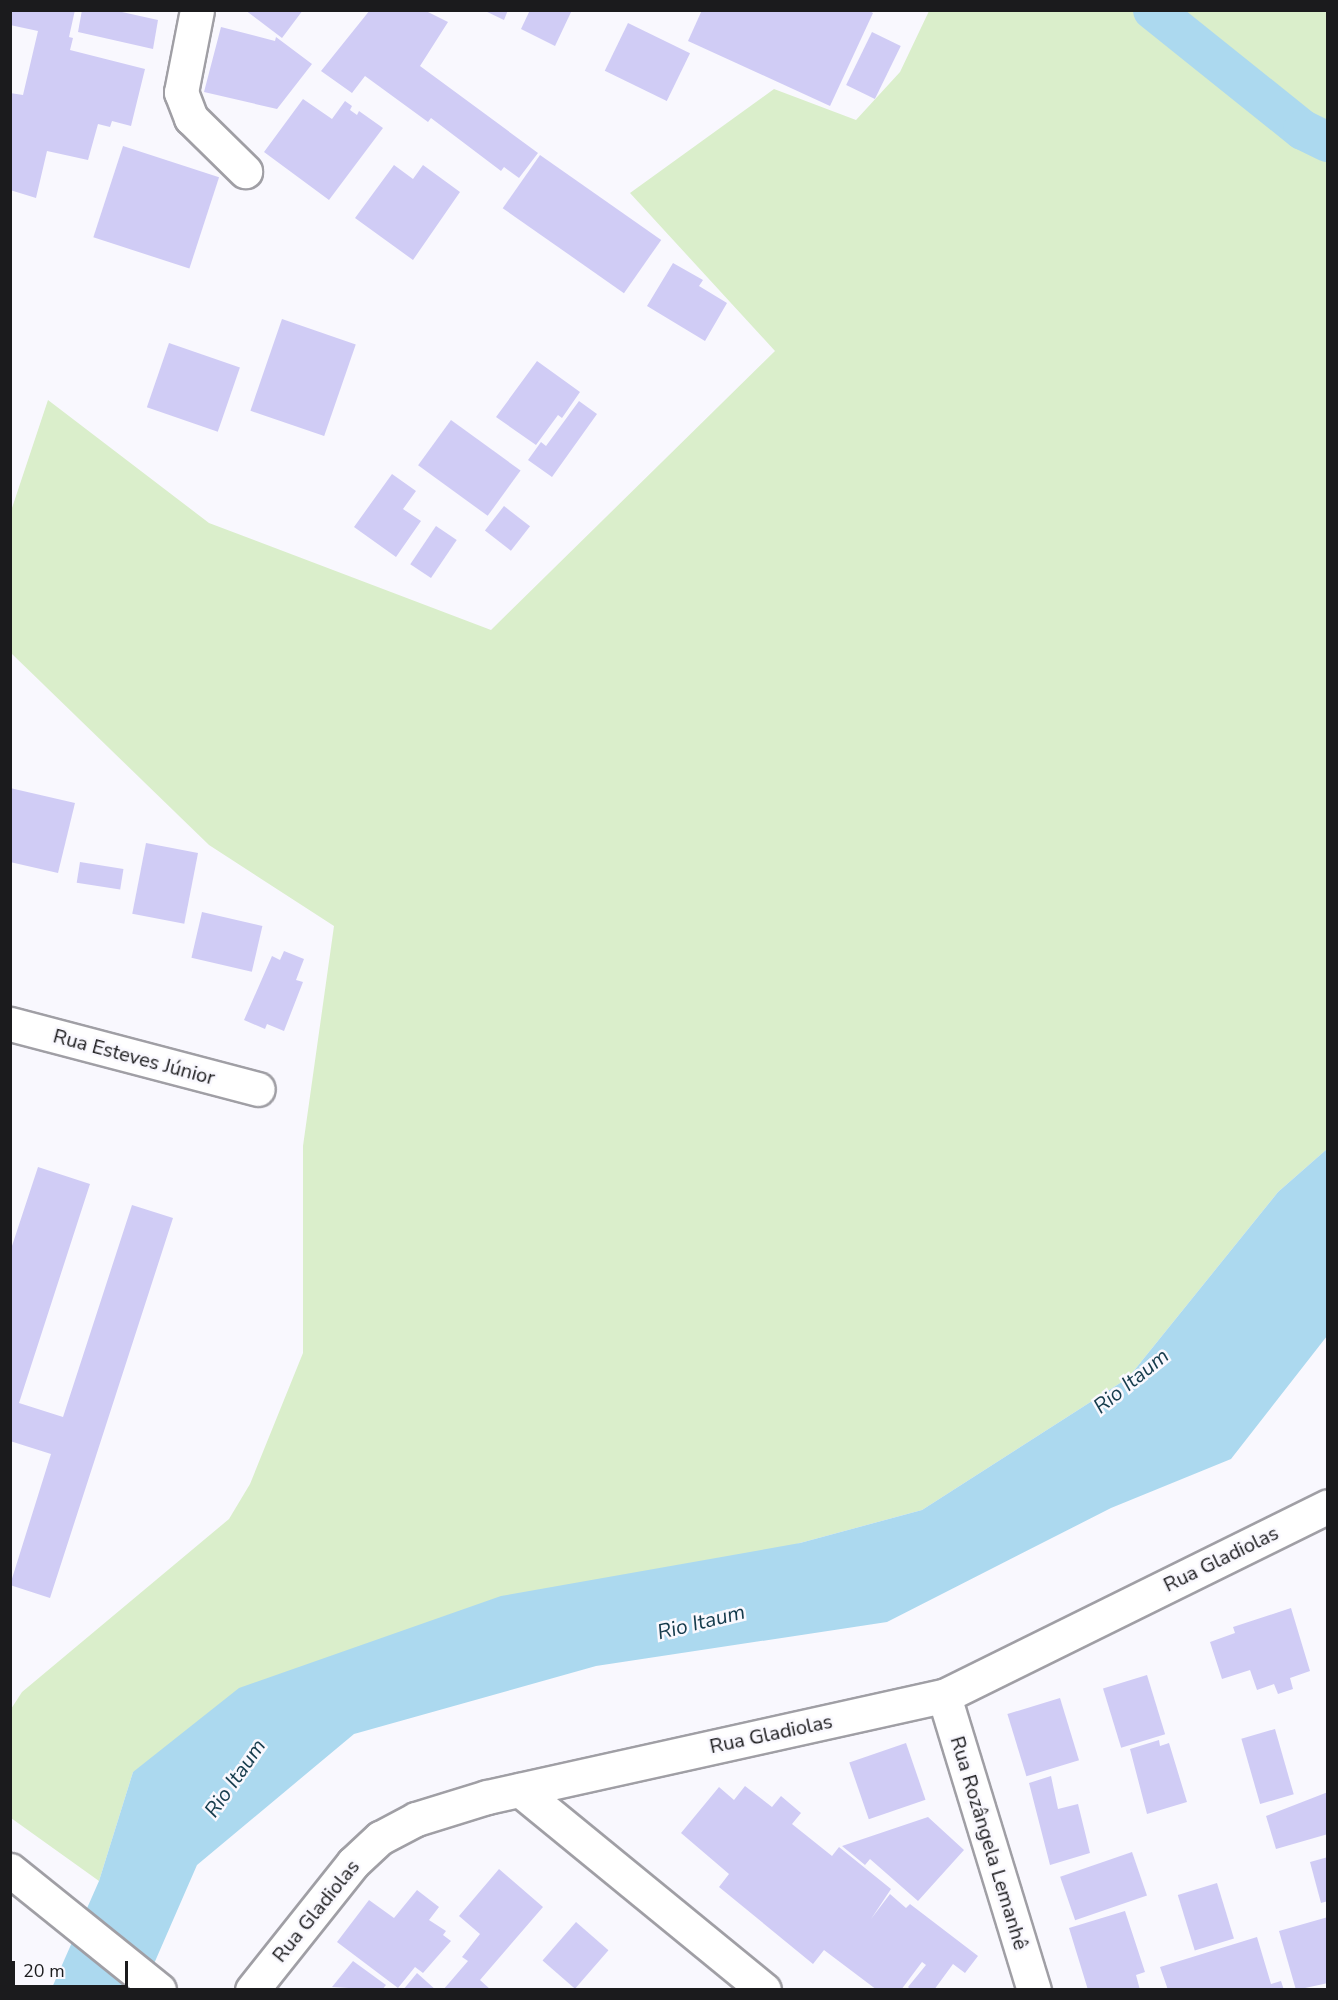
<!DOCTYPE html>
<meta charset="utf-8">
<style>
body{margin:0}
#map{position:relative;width:1338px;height:2000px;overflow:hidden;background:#f9f8fe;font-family:"Nunito Sans",sans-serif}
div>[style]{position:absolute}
.green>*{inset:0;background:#daeecb}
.water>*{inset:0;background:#acd9ef}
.canal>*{height:40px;margin:-20px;padding:0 20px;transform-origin:20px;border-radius:20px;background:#acd9ef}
.building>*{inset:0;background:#d0ccf5;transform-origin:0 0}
.roads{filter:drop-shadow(2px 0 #a09fa5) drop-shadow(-2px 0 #a09fa5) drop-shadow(0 2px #a09fa5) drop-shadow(0 -2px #a09fa5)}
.minor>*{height:33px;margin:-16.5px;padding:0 16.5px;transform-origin:16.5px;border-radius:16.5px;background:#fff}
.secondary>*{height:33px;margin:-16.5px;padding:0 16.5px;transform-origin:16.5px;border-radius:16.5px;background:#fff}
span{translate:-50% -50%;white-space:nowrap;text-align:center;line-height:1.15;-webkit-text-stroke:5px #f9f8fe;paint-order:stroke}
.street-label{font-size:20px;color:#1b1b1d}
.water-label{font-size:21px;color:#153b4c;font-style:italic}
.frame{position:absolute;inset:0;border:12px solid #1b1b1d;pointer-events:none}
.scale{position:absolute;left:12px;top:1961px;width:116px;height:27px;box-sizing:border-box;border:3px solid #1b1b1d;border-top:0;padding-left:8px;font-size:18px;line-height:21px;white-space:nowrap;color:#1b1b1d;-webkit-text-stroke:4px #f9f8fe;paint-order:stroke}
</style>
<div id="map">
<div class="green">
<div style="clip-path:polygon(929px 11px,1327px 11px,1327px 1149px,1278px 1192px,1128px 1378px,922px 1510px,800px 1543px,133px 1772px,99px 1881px,11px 1818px,11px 1709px,22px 1692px,229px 1519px,250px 1484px,303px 1353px,303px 1146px,334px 926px,209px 845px,11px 653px,11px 511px,48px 400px,209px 523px,491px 630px,775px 351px,630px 193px,774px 89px,856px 120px,900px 72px)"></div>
</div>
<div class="water">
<div style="clip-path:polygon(1327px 1149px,1327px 1336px,1231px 1459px,1111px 1508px,887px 1622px,596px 1666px,354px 1734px,197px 1865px,143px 1989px,51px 1990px,99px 1881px,133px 1772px,239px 1688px,501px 1596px,800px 1543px,922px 1510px,1128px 1378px,1278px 1192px)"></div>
</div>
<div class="canal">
<div style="left:1153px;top:10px;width:192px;rotate:38.7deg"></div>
<div style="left:1303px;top:130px;width:28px;rotate:26deg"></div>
</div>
<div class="building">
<div style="clip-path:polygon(10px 10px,75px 10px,69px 37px,73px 38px,70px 50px,145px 69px,131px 126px,112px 121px,110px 127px,98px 124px,88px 160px,47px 151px,36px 198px,10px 190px,10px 93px,23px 95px,38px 31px,10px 25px)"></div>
<div style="clip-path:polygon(82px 10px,113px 10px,158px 20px,153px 49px,78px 32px)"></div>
<div style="clip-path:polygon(245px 10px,303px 10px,282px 38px)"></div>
<div style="clip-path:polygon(370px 10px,424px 10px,448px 22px,420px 66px,538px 153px,519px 178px,504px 167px,501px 171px,431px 118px,428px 122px,365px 76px,352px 93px,321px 71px)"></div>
<div style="clip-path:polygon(483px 10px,508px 10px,504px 20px)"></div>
<div style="clip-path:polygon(530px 10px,572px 10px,555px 46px,521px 29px)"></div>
<div style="clip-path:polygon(702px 10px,868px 10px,873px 13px,830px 106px,688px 41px)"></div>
<div style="left:628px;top:23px;width:69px;height:53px;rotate:26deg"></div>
<div style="clip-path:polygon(221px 27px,275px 41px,276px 37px,312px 64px,277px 109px,204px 92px)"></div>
<div style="left:872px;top:32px;width:32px;height:59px;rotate:26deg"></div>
<div style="clip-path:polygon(303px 99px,332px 119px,345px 101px,352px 106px,350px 110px,357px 115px,359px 111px,383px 128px,329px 200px,264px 152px)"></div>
<div style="left:123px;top:146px;width:101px;height:96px;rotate:18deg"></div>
<div style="left:540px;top:155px;width:148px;height:65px;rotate:35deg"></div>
<div style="clip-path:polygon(394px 165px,413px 179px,423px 165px,460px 192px,413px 260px,355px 218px)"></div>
<div style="clip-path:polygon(673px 263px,703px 280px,699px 286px,727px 303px,705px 341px,647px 306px)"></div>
<div style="left:282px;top:319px;width:78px;height:97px;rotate:19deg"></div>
<div style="left:169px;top:343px;width:75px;height:68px;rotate:19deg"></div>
<div style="clip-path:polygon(537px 361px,580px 392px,562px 418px,558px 415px,536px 445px,496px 417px)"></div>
<div style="clip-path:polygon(579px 401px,597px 414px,552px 477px,528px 460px,541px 442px,546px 446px)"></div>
<div style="left:451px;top:420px;width:86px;height:56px;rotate:36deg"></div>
<div style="clip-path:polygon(392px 474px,416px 491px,403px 509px,421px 521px,396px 557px,354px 527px)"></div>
<div style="left:504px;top:506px;width:33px;height:31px;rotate:38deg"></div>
<div style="left:436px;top:526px;width:25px;height:46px;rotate:34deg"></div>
<div style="clip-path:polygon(10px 788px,75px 803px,58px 873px,10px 862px)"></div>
<div style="left:146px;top:843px;width:53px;height:72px;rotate:11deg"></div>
<div style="left:80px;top:862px;width:44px;height:21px;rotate:9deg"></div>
<div style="left:202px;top:912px;width:62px;height:47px;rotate:13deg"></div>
<div style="clip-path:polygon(284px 951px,304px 959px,296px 980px,303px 982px,284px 1031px,267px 1024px,265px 1029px,244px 1020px,272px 956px,280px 960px)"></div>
<div style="clip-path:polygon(38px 1167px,90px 1184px,19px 1403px,63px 1417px,132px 1205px,173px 1218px,50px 1598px,10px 1585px,51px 1454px,10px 1441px,10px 1252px)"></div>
<div style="clip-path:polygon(1291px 1608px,1310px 1671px,1290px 1678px,1293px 1689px,1278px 1694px,1274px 1684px,1257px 1690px,1250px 1670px,1222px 1679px,1210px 1642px,1235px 1633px,1233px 1627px)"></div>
<div style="left:1147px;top:1675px;width:62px;height:46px;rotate:73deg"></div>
<div style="left:1060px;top:1698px;width:65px;height:55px;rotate:73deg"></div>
<div style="left:1275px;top:1729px;width:68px;height:35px;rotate:74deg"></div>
<div style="clip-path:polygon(1159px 1740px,1160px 1746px,1169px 1743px,1187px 1802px,1147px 1814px,1130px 1749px)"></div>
<div style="left:906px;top:1743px;width:60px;height:60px;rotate:71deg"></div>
<div style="clip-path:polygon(1051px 1776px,1058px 1809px,1078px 1804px,1090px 1853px,1050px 1865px,1029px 1783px)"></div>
<div style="clip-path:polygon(745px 1786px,772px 1807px,781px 1796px,801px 1813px,792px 1824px,832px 1856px,839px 1847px,891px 1889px,871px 1919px,890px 1894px,906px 1908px,910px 1904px,978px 1956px,965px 1973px,953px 1964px,934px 1990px,911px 1990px,908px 1987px,926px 1965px,922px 1962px,901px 1990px,877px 1990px,824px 1950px,813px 1964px,719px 1887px,729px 1874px,681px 1833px,719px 1787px,734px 1800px)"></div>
<div style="clip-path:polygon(1328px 1792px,1328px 1834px,1276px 1849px,1266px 1816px)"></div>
<div style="clip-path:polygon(928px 1817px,964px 1850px,918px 1901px,870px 1859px,865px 1865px,842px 1846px)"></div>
<div style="left:1132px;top:1852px;width:46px;height:76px;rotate:71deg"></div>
<div style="clip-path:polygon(1328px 1857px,1328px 1901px,1321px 1903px,1310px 1862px)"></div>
<div style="clip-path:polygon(499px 1869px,543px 1907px,480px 1980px,491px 1990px,443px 1990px,468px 1961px,462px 1957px,480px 1934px,459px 1916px)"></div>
<div style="left:1217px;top:1883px;width:58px;height:41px;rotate:73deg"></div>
<div style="clip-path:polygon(417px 1890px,439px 1907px,429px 1920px,446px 1931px,443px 1935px,451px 1941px,423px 1973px,415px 1967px,398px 1988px,337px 1942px,369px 1900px,394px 1918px)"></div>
<div style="clip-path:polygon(1125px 1911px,1145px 1972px,1136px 1975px,1140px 1990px,1088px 1990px,1069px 1928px)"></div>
<div style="clip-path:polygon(1328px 1917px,1328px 1983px,1296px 1990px,1279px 1931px)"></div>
<div style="left:576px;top:1922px;width:43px;height:51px;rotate:41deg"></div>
<div style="clip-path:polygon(1257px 1937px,1271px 1984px,1281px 1981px,1284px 1990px,1168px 1990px,1160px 1967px)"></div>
<div style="clip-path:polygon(353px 1961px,386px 1985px,382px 1990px,332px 1987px)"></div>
<div style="clip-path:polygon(417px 1973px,436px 1990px,403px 1990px)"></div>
</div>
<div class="roads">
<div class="minor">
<div style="left:197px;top:10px;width:84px;rotate:101deg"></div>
<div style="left:181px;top:92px;width:28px;rotate:69deg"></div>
<div style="left:191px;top:118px;width:76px;rotate:44.5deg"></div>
<div style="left:10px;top:1024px;width:256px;rotate:14.7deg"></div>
<div style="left:944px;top:1696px;width:307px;rotate:73deg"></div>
<div style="left:520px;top:1790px;width:315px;rotate:39.3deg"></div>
<div style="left:252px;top:1990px;width:162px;rotate:-51.5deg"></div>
<div style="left:353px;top:1863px;width:37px;rotate:-43deg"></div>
<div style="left:380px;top:1838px;width:41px;rotate:-27.8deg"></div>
<div style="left:416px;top:1819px;width:74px;rotate:-17.2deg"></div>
<div style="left:487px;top:1797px;width:468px;rotate:-12.5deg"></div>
<div style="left:944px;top:1696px;width:428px;rotate:-26.3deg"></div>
</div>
<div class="secondary">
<div style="left:10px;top:1870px;width:191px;rotate:38.8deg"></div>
</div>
</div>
<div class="street-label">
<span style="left:134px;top:1057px;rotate:15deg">Rua Esteves Júnior</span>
<span style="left:1221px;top:1559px;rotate:-26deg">Rua Gladiolas</span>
<span style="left:771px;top:1734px;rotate:-12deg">Rua Gladiolas</span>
<span style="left:989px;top:1843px;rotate:73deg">Rua Rozângela Lemanhê</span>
<span style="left:316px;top:1911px;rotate:-51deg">Rua Gladiolas</span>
</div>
<div class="water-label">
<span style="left:1131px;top:1381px;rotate:-39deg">Rio Itaum</span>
<span style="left:701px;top:1622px;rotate:-14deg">Rio Itaum</span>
<span style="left:235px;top:1778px;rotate:-55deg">Rio Itaum</span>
</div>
<div class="frame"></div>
<div class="scale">20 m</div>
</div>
